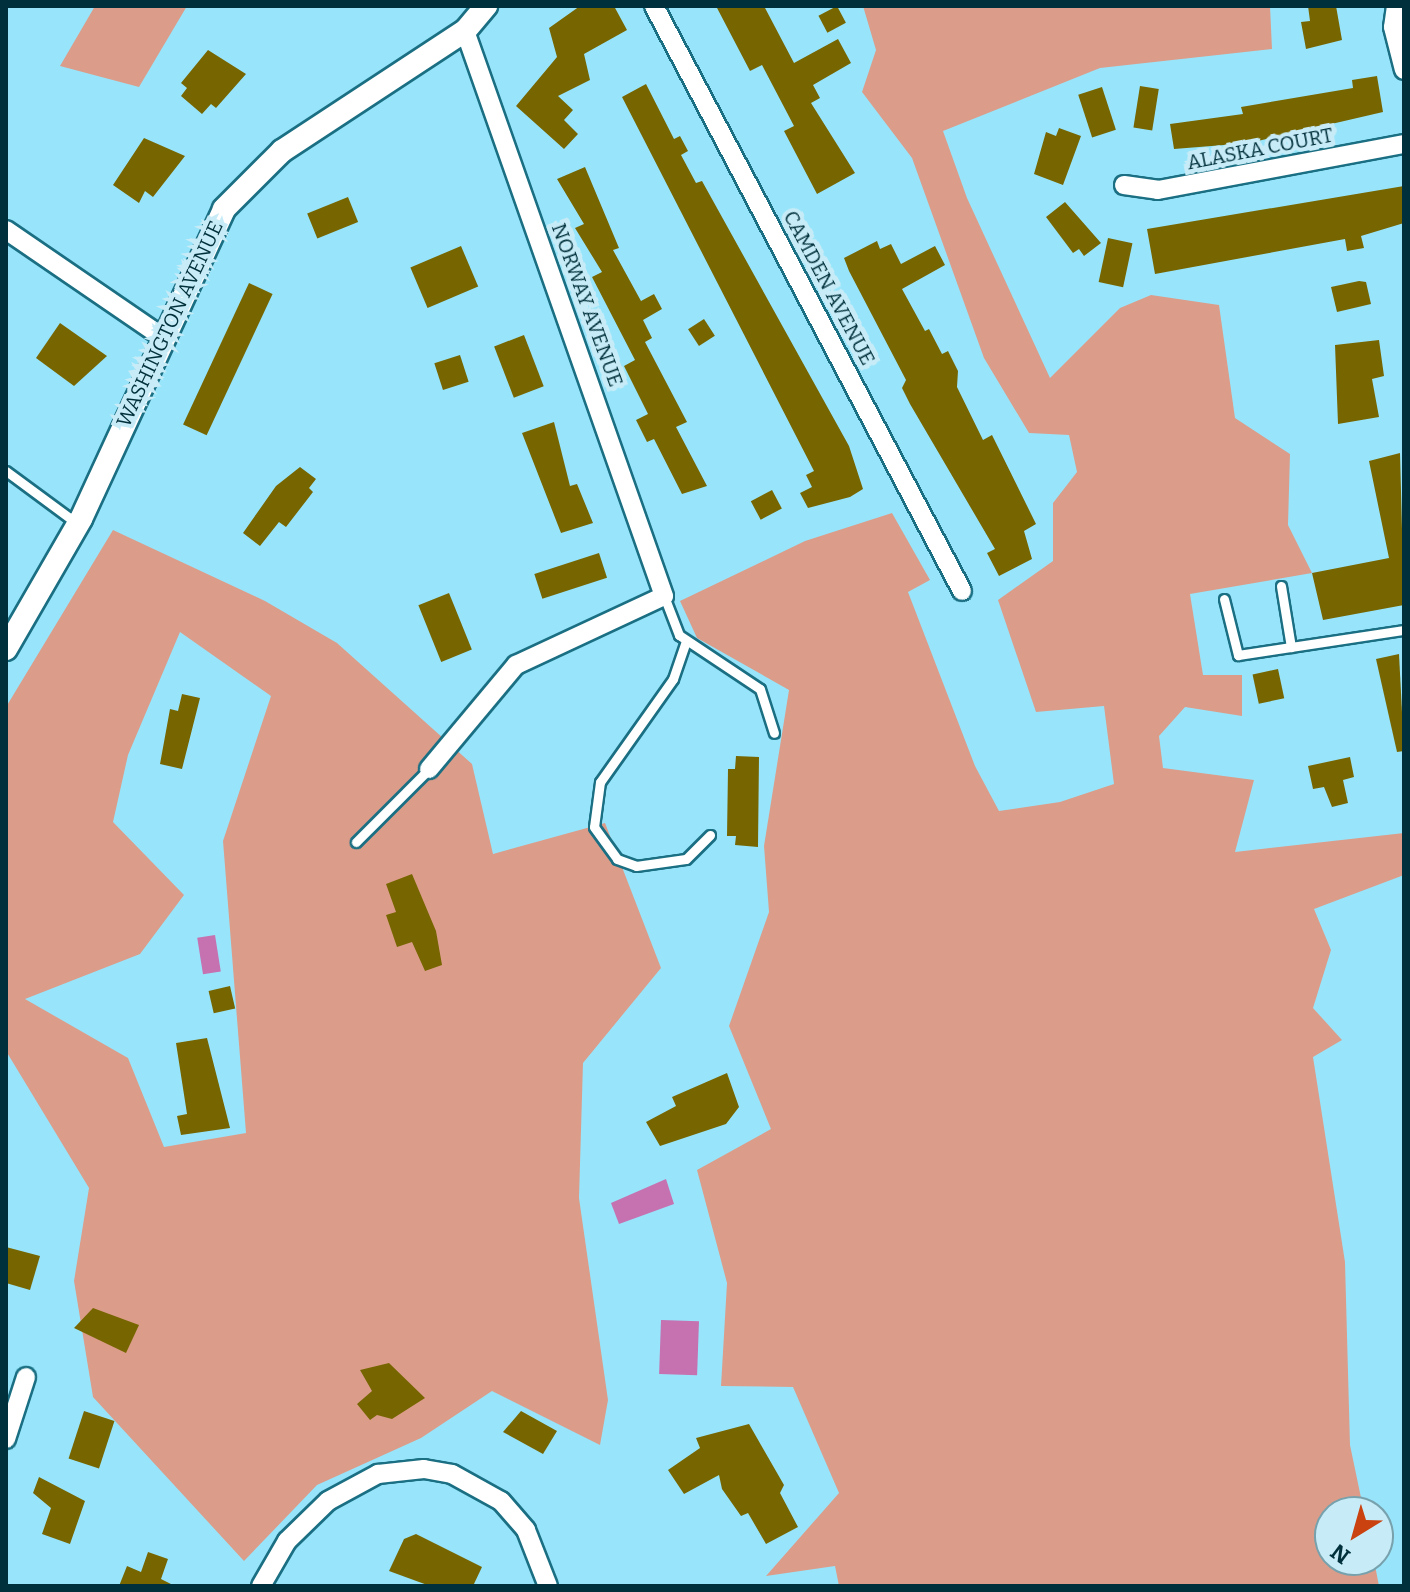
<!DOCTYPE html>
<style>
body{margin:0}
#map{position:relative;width:1410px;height:1592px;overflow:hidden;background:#98e5fb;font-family:Bitter,serif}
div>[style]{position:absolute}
.green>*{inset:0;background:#db9d8a}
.water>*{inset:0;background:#c671b0;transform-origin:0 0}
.building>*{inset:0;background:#760;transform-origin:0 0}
.roads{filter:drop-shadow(2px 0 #1b6f83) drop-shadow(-2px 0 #1b6f83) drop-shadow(0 2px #1b6f83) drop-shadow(0 -2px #1b6f83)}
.service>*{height:9px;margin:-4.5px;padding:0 4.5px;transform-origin:4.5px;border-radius:4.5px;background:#fff}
.minor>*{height:18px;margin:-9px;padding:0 9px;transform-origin:9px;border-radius:9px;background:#fff}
.tertiary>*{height:22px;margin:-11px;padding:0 11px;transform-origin:11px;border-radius:11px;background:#fff}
span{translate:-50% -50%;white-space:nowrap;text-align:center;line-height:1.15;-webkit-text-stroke:8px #c7ecf7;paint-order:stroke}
.street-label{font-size:20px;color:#00303b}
.frame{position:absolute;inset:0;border:8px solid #00303b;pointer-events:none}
.north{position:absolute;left:1314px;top:1496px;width:80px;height:80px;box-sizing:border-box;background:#c7ecf7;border:2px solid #77a1ac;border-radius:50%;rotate:217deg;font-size:22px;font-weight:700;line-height:32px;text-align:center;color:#00303b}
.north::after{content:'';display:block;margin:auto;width:28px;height:36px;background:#c9420f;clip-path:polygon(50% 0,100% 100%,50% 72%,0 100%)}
</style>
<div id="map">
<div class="green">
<div style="clip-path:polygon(95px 6px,187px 6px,139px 87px,60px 66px)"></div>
<div style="clip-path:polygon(863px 6px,1270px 6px,1272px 49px,1100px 68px,943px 131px,967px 198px,1050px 378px,1120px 308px,1151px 295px,1219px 305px,1235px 418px,1290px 454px,1288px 525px,1312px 573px,1190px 594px,1203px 675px,1242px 675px,1242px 716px,1185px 707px,1159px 736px,1163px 768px,1254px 780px,1235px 852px,1404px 833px,1404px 875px,1314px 909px,1331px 950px,1313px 1008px,1342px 1040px,1313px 1057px,1345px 1262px,1350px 1445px,1364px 1512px,1330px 1512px,1330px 1560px,1374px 1560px,1379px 1586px,839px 1586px,835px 1566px,766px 1576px,839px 1493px,793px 1387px,721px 1386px,727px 1283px,697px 1170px,771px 1129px,729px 1026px,769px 912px,764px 846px,789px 690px,697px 638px,680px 601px,805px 541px,892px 513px,930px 580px,908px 592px,975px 766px,999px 811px,1060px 802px,1114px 784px,1104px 706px,1036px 712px,998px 600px,1053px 561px,1053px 503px,1077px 472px,1069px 435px,1029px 433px,984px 358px,912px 158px,862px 92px,876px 50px)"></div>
<div style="clip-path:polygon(evenodd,113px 530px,265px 601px,337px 643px,472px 764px,493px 854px,605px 823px,661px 968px,583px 1063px,579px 1198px,608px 1400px,600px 1445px,492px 1391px,421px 1438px,317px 1485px,244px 1561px,93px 1397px,74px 1281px,89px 1188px,6px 1051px,6px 707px,113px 530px,180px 632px,271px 696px,223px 841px,246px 1133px,164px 1147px,128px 1058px,25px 999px,140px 954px,184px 895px,113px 822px,128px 755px,180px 632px)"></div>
</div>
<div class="water">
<div style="left:215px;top:935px;width:37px;height:18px;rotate:81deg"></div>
<div style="clip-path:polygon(666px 1179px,674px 1204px,619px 1224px,611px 1203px)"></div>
<div style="left:661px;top:1320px;width:38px;height:54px;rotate:2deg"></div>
</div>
<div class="building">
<div style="clip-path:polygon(580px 6px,614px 6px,627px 30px,584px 54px,590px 80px,558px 96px,573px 110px,564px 120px,578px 134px,564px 149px,516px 106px,557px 57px,549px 28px)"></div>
<div style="clip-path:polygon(716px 6px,764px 6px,794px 63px,838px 39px,851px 63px,813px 85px,820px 98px,811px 103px,855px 173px,817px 194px,784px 131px,794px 126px,762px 65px,750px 71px)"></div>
<div style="left:837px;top:6px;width:19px;height:21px;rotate:62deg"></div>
<div style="clip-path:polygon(1308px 6px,1336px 6px,1342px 40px,1306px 49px,1301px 22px,1310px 21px)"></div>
<div style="clip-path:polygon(208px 50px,246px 74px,216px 108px,211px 104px,202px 114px,181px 96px,187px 88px,181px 83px)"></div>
<div style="clip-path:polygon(1377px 76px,1383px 112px,1249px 143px,1174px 149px,1170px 124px,1243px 114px,1241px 107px,1353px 88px,1352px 80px)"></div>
<div style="clip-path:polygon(646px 84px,674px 139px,680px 136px,688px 151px,681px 155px,696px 183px,702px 181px,849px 446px,863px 489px,850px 497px,808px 508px,800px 493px,812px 487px,806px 475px,814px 471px,622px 97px)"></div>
<div style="left:1140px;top:86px;width:19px;height:42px;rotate:9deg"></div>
<div style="left:1102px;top:87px;width:45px;height:25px;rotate:72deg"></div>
<div style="clip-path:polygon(1059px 128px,1081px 136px,1063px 185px,1034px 174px,1046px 132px,1056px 136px)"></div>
<div style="clip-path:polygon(144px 138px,185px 156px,153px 197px,145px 191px,139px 203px,113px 185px)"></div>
<div style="clip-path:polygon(585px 167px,619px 248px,613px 250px,641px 301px,654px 294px,662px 309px,643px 320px,652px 338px,645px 342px,687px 422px,676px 427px,707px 486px,682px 494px,654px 439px,647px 442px,636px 420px,648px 414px,624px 366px,635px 360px,592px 277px,602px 272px,575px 228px,584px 224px,557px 179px)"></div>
<div style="clip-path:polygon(1404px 186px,1404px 223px,1361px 236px,1364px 248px,1347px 251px,1345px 239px,1155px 274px,1147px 229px)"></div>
<div style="left:348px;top:197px;width:27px;height:44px;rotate:68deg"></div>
<div style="clip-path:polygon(1065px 202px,1101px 243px,1084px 256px,1079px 249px,1073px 253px,1046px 217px)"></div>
<div style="left:1108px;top:238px;width:25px;height:45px;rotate:12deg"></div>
<div style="clip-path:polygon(877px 241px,880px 249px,891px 244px,901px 264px,935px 246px,945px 265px,902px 289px,925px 331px,929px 329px,942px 354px,948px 351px,958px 371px,957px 387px,983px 440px,992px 435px,1036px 524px,1024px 531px,1032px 559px,999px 576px,987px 553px,995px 549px,910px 404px,902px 388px,906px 380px,849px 271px,844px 258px)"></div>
<div style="left:461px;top:246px;width:44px;height:55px;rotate:67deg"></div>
<div style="clip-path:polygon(1359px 281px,1366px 282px,1371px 304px,1337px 312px,1331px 287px)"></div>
<div style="left:249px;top:283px;width:26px;height:156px;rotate:25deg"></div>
<div style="left:704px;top:319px;width:20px;height:19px;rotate:57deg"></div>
<div style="clip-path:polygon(60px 323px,107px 356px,74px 386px,36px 358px)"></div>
<div style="left:524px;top:335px;width:55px;height:32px;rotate:69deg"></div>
<div style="clip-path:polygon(1379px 340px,1384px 376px,1372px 379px,1379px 417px,1338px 424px,1335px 345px)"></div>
<div style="left:460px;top:355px;width:28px;height:27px;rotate:72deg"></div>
<div style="clip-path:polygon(554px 422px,570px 486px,577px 484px,593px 523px,561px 533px,522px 433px)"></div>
<div style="clip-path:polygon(1400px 453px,1404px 605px,1323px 620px,1312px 573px,1389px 558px,1369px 461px)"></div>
<div style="clip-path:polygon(300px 467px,316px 479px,309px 488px,313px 492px,286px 527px,279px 522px,260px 546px,243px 533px,276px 486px)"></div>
<div style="left:772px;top:490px;width:21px;height:24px;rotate:62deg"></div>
<div style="left:599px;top:553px;width:26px;height:68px;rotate:72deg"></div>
<div style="left:449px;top:593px;width:61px;height:33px;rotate:68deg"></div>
<div style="clip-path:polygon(1399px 654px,1404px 751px,1397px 752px,1376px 659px)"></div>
<div style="left:1278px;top:669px;width:30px;height:26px;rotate:78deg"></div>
<div style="clip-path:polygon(182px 694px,200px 698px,182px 769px,160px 764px,170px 709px,178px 711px)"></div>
<div style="clip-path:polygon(736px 756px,759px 757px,758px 847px,735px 845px,736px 836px,727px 836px,728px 769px,735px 769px)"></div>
<div style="clip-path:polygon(1350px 757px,1354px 777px,1343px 780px,1348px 803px,1332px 807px,1324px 787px,1313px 789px,1308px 766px)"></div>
<div style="clip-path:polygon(412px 874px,436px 931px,442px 965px,425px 971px,412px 942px,397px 947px,386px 915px,396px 912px,386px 884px)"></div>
<div style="left:230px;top:986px;width:23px;height:22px;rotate:77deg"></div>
<div style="clip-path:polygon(207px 1038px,230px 1128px,181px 1135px,177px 1116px,187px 1114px,176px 1043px)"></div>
<div style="clip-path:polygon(727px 1073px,739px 1107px,726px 1124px,660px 1146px,646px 1122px,676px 1106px,672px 1097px)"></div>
<div style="clip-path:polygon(6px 1247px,40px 1256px,30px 1290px,6px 1283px)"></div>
<div style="clip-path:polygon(93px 1308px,139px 1325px,126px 1353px,74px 1328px)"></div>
<div style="clip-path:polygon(389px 1363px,425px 1398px,392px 1419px,377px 1415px,370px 1420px,357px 1404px,372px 1391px,360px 1370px)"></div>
<div style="left:84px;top:1411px;width:32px;height:50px;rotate:18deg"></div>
<div style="clip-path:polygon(521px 1411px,557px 1431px,543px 1454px,503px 1432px)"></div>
<div style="clip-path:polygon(749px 1424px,784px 1485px,780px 1493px,798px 1527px,766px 1544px,748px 1513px,741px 1516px,722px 1489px,719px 1475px,684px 1494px,668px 1470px,700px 1448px,696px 1438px)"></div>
<div style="clip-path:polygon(39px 1477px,85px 1501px,70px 1544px,42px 1534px,51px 1508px,33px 1493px)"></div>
<div style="clip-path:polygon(416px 1534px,482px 1567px,473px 1586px,430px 1586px,389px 1571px,404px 1539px)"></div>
<div style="clip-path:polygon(148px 1552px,168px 1559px,161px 1579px,175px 1586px,119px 1586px,127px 1566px,141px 1572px)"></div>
</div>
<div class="roads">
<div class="service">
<div style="left:6px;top:471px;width:89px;rotate:36.4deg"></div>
<div style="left:1281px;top:586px;width:62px;rotate:80.7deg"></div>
<div style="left:664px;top:596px;width:42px;rotate:69deg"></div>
<div style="left:679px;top:635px;width:97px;rotate:33.7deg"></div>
<div style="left:760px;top:689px;width:46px;rotate:72.3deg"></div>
<div style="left:1224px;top:599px;width:58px;rotate:76deg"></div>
<div style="left:1238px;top:655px;width:168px;rotate:-8.6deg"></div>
<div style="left:686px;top:641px;width:40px;rotate:108.9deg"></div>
<div style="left:673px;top:679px;width:126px;rotate:125.3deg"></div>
<div style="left:600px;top:782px;width:45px;rotate:97.6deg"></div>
<div style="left:594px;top:827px;width:39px;rotate:54deg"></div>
<div style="left:617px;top:859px;width:20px;rotate:20deg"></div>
<div style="left:636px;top:866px;width:50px;rotate:-8deg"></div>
<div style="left:686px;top:859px;width:34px;rotate:-45deg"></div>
<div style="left:356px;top:842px;width:103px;rotate:-45deg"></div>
</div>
<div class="minor">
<div style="left:654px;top:6px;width:661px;rotate:62.23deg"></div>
<div style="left:1396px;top:6px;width:21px;rotate:98deg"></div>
<div style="left:1393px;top:27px;width:44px;rotate:75.7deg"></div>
<div style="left:1124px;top:185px;width:34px;rotate:8deg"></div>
<div style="left:1158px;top:190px;width:250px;rotate:-10.6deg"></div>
<div style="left:6px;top:230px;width:189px;rotate:34.4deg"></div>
<div style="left:429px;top:769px;width:136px;rotate:-50.1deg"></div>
<div style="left:516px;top:665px;width:163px;rotate:-25deg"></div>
<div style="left:664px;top:596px;width:599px;rotate:-109.4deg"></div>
<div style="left:6px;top:1439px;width:65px;rotate:-72.1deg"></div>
<div style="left:261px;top:1586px;width:52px;rotate:-60deg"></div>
<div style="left:287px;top:1541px;width:57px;rotate:-44.3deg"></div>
<div style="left:328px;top:1501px;width:57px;rotate:-28.4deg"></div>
<div style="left:378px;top:1474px;width:46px;rotate:-6.2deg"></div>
<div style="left:424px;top:1469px;width:28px;rotate:10deg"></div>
<div style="left:452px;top:1474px;width:56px;rotate:28.9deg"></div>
<div style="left:501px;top:1501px;width:38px;rotate:49deg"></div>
<div style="left:526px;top:1530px;width:60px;rotate:68.6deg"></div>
</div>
<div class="tertiary">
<div style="left:6px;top:649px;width:150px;rotate:-60deg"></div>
<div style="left:81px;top:519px;width:341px;rotate:-65.2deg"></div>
<div style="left:224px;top:209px;width:82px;rotate:-45deg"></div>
<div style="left:282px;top:151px;width:219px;rotate:-33.3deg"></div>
<div style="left:465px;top:31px;width:33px;rotate:-50deg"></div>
</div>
</div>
<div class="street-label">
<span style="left:1260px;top:149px;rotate:-11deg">ALASKA COURT</span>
<span style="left:829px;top:288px;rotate:62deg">CAMDEN AVENUE</span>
<span style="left:587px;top:305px;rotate:70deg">NORWAY AVENUE</span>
<span style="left:170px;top:324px;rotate:-65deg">WASHINGTON AVENUE</span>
</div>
<div class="frame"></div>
<div class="north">N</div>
</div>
